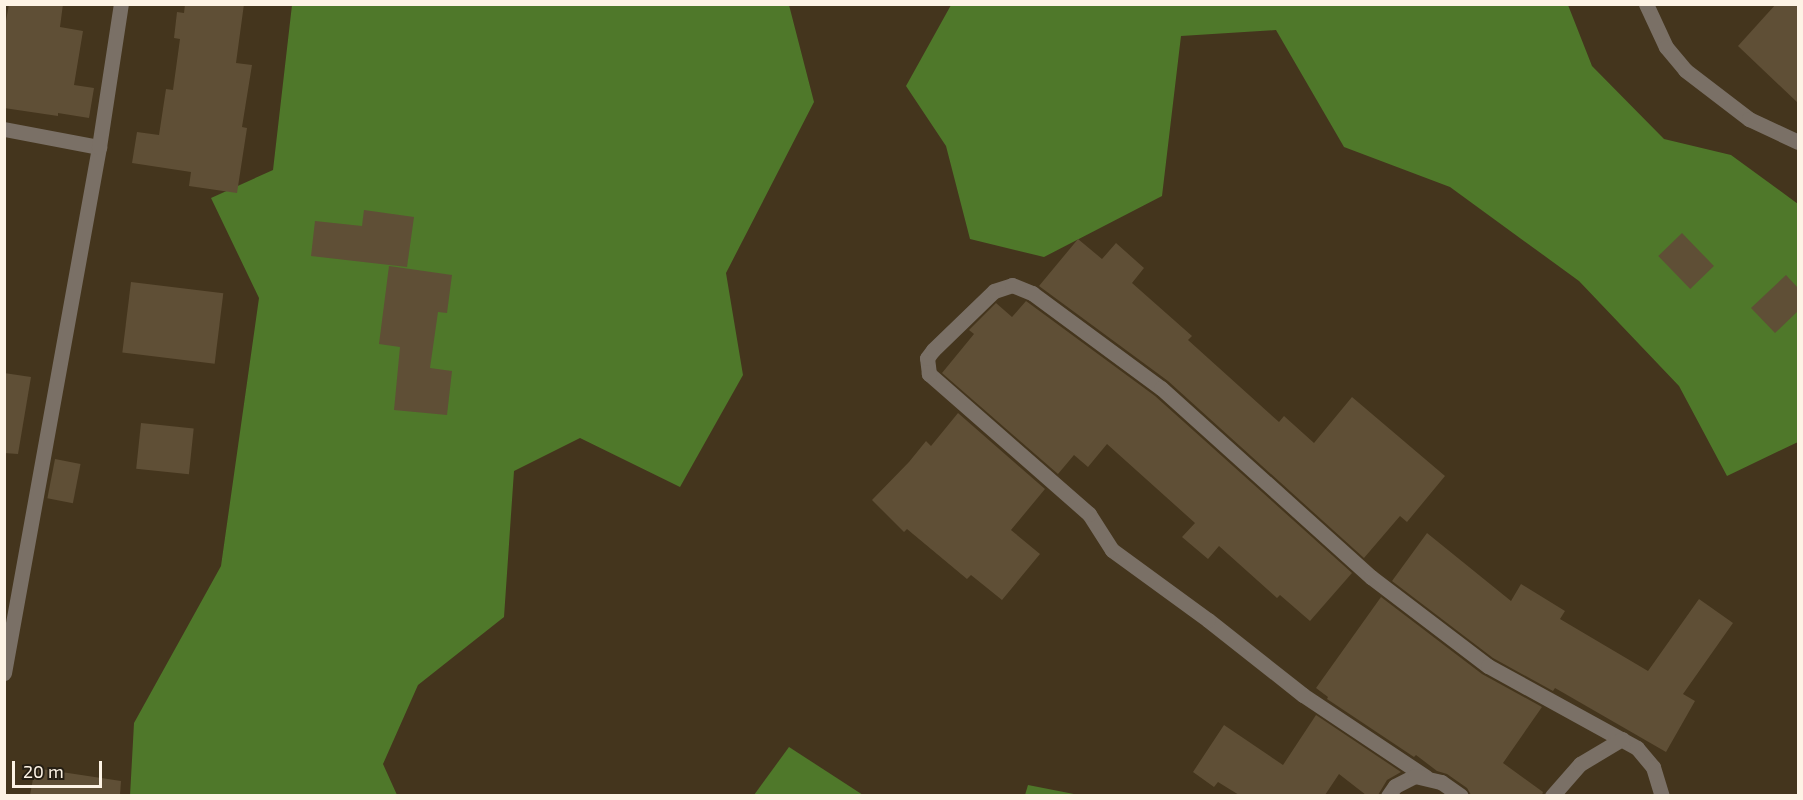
<!DOCTYPE html>
<style>
body{margin:0}
#map{position:relative;width:1803px;height:800px;overflow:hidden;background:#44351d;font-family:"Exo 2",sans-serif}
div>[style]{position:absolute}
.forest>*{inset:0;background:#4f782a}
.building>*{inset:0;background:#5f4f36;transform-origin:0 0}
.minor>*{height:15px;margin:-7.5px;padding:0 7.5px;transform-origin:7.5px;border-radius:7.5px;background:#7a7066}
span{translate:-50% -50%;white-space:nowrap;text-align:center;line-height:1.15;-webkit-text-stroke:5px #251e13;paint-order:stroke}
.frame{position:absolute;inset:0;border:6px solid #fdf3e5;pointer-events:none}
.scale{position:absolute;left:12px;top:761px;width:90px;height:27px;box-sizing:border-box;border:3px solid #fdf3e5;border-top:0;padding-left:8px;font-size:18px;line-height:21px;white-space:nowrap;color:#fdf3e5;-webkit-text-stroke:4px #251e13;paint-order:stroke}
</style>
<div id="map">
<div class="forest">
<div style="clip-path:polygon(292px 5px,789px 5px,814px 102px,726px 273px,743px 375px,680px 487px,580px 438px,514px 471px,504px 617px,418px 685px,383px 764px,397px 795px,130px 796px,134px 723px,221px 566px,259px 298px,211px 198px,273px 170px)"></div>
<div style="clip-path:polygon(951px 5px,1568px 5px,1592px 66px,1664px 139px,1731px 155px,1798px 204px,1798px 442px,1727px 476px,1679px 386px,1579px 281px,1450px 187px,1344px 147px,1276px 30px,1181px 36px,1162px 196px,1044px 257px,970px 239px,946px 146px,906px 86px)"></div>
<div style="clip-path:polygon(789px 747px,863px 795px,754px 795px)"></div>
<div style="clip-path:polygon(1028px 785px,1079px 795px,1025px 795px)"></div>
</div>
<div class="building">
<div style="clip-path:polygon(9px 4px,63px 4px,60px 27px,83px 31px,74px 85px,94px 88px,89px 118px,58px 113px,58px 116px,4px 108px,4px 32px)"></div>
<div style="clip-path:polygon(185px 4px,244px 4px,236px 63px,252px 65px,242px 127px,247px 128px,237px 193px,189px 186px,191px 172px,132px 163px,137px 132px,159px 135px,166px 89px,173px 90px,180px 39px,174px 38px,177px 12px,184px 13px)"></div>
<div style="clip-path:polygon(1776px 4px,1798px 4px,1798px 103px,1738px 46px)"></div>
<div style="clip-path:polygon(364px 210px,414px 217px,407px 267px,311px 256px,315px 221px,362px 226px)"></div>
<div style="left:1682px;top:233px;width:46px;height:33px;rotate:46deg"></div>
<div style="clip-path:polygon(1078px 239px,1102px 259px,1116px 243px,1144px 268px,1132px 283px,1192px 336px,1188px 340px,1279px 422px,1284px 416px,1314px 443px,1352px 397px,1445px 476px,1407px 522px,1400px 516px,1364px 558px,1168px 381px,1039px 286px)"></div>
<div style="clip-path:polygon(389px 266px,452px 275px,447px 313px,438px 312px,430px 368px,452px 371px,447px 415px,394px 410px,400px 347px,379px 344px)"></div>
<div style="clip-path:polygon(1786px 275px,1798px 288px,1798px 311px,1775px 333px,1751px 308px)"></div>
<div style="left:131px;top:282px;width:93px;height:71px;rotate:7deg"></div>
<div style="clip-path:polygon(1026px 301px,1155px 396px,1352px 573px,1310px 621px,1280px 595px,1277px 598px,1219px 546px,1208px 559px,1182px 537px,1195px 523px,1107px 444px,1088px 467px,1074px 455px,1058px 474px,942px 373px,974px 334px,969px 330px,996px 303px,1012px 317px)"></div>
<div style="clip-path:polygon(4px 373px,31px 377px,18px 454px,4px 453px)"></div>
<div style="clip-path:polygon(958px 413px,1045px 489px,1011px 530px,1040px 554px,1002px 600px,971px 575px,967px 579px,907px 529px,904px 532px,872px 500px,909px 462px,926px 441px,931px 446px)"></div>
<div style="left:141px;top:423px;width:53px;height:46px;rotate:6deg"></div>
<div style="left:55px;top:459px;width:26px;height:40px;rotate:11deg"></div>
<div style="clip-path:polygon(1427px 533px,1511px 601px,1521px 584px,1565px 611px,1560px 619px,1648px 671px,1699px 599px,1733px 623px,1683px 694px,1695px 701px,1666px 752px,1555px 688px,1553px 691px,1493px 658px,1392px 581px)"></div>
<div style="clip-path:polygon(1381px 597px,1482px 674px,1542px 707px,1503px 763px,1543px 792px,1542px 795px,1471px 795px,1467px 788px,1447px 774px,1437px 771px,1416px 755px,1414px 757px,1327px 699px,1328px 697px,1316px 688px)"></div>
<div style="clip-path:polygon(1316px 715px,1401px 772px,1387px 780px,1378px 795px,1366px 795px,1339px 774px,1325px 795px,1239px 795px,1218px 782px,1214px 787px,1193px 772px,1224px 725px,1283px 765px)"></div>
<div style="clip-path:polygon(35px 768px,121px 781px,120px 795px,30px 795px)"></div>
</div>
<div class="minor">
<div style="left:1646px;top:4px;width:47px;rotate:65.1deg"></div>
<div style="left:1666px;top:47px;width:30px;rotate:50deg"></div>
<div style="left:1685px;top:70px;width:81px;rotate:37.4deg"></div>
<div style="left:1749px;top:119px;width:54px;rotate:25.1deg"></div>
<div style="left:4px;top:129px;width:97px;rotate:10.7deg"></div>
<div style="left:4px;top:673px;width:535px;rotate:-79.76deg"></div>
<div style="left:99px;top:147px;width:145px;rotate:-81.3deg"></div>
<div style="left:1426px;top:777px;width:148px;rotate:-146.3deg"></div>
<div style="left:1303px;top:695px;width:121px;rotate:-141.7deg"></div>
<div style="left:1208px;top:620px;width:119px;rotate:-143.9deg"></div>
<div style="left:1112px;top:550px;width:43px;rotate:-122.6deg"></div>
<div style="left:1089px;top:514px;width:213px;rotate:-138.8deg"></div>
<div style="left:929px;top:374px;width:16px;rotate:-97deg"></div>
<div style="left:927px;top:358px;width:10px;rotate:-53deg"></div>
<div style="left:933px;top:350px;width:85px;rotate:-44deg"></div>
<div style="left:994px;top:291px;width:19px;rotate:-18deg"></div>
<div style="left:1012px;top:285px;width:22px;rotate:22deg"></div>
<div style="left:1032px;top:293px;width:160px;rotate:36.4deg"></div>
<div style="left:1161px;top:388px;width:283px;rotate:42deg"></div>
<div style="left:1371px;top:577px;width:147px;rotate:37.3deg"></div>
<div style="left:1488px;top:666px;width:170px;rotate:28.8deg"></div>
<div style="left:1637px;top:748px;width:25px;rotate:50deg"></div>
<div style="left:1653px;top:767px;width:30px;rotate:73deg"></div>
<div style="left:1388px;top:796px;width:12px;rotate:-55deg"></div>
<div style="left:1395px;top:786px;width:22px;rotate:-27deg"></div>
<div style="left:1415px;top:776px;width:27px;rotate:13deg"></div>
<div style="left:1441px;top:782px;width:24px;rotate:35deg"></div>
<div style="left:1552px;top:796px;width:43px;rotate:-48.8deg"></div>
<div style="left:1580px;top:764px;width:49px;rotate:-30.8deg"></div>
</div>
<div class="frame"></div>
<div class="scale">20 m</div>
</div>
